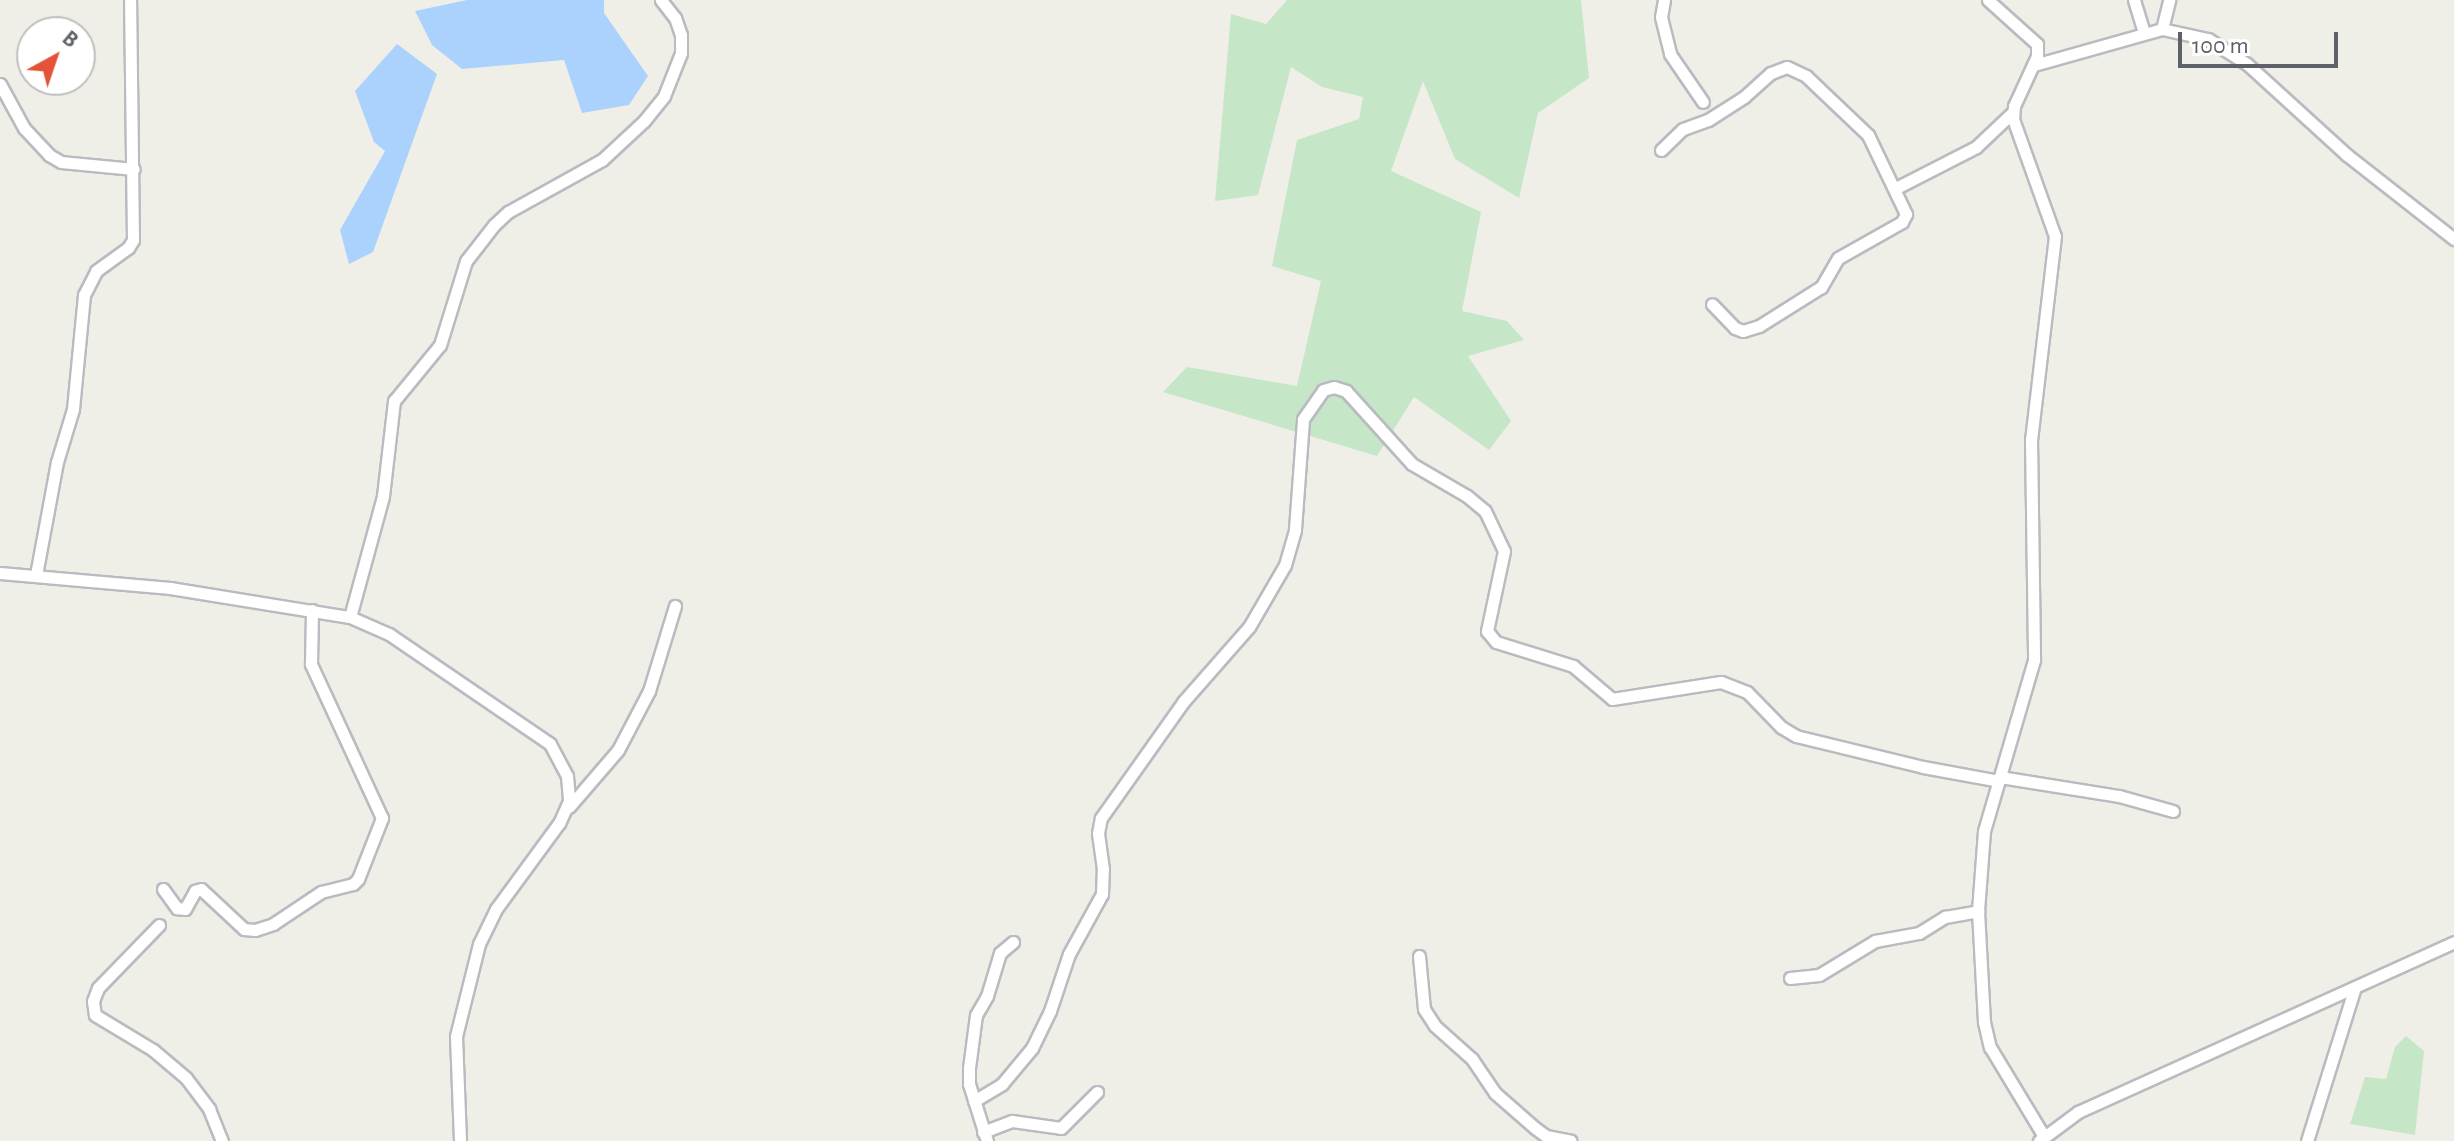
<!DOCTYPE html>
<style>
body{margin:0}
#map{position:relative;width:2454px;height:1141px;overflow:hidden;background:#f0efe7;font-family:"Alegreya Sans",sans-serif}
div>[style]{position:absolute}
.green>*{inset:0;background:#c5e6c7}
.water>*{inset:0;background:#abd2fc}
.roads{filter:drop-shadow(2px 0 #b9bbc0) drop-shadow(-2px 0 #b9bbc0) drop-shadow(0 2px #b9bbc0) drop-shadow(0 -2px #b9bbc0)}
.minor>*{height:11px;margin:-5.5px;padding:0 5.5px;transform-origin:5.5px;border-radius:5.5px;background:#fff}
span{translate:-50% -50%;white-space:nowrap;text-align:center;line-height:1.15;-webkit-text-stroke:7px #fff;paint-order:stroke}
.north{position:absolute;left:16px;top:16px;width:80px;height:80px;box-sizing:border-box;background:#fff;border:2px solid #bfc0c2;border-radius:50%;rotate:40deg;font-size:22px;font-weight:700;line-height:32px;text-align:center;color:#5e6167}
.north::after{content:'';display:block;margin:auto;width:28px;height:36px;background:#e45339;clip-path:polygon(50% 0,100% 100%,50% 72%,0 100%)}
.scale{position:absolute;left:2178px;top:32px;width:160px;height:36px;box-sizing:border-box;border:4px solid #5e6167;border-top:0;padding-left:10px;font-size:24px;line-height:28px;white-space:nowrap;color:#5e6167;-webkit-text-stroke:6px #fff;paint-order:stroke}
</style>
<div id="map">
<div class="green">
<div style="clip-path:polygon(1287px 0,1581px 0,1589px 78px,1538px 113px,1519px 198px,1455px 159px,1423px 81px,1391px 171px,1481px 212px,1462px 311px,1507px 321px,1524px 340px,1468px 356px,1511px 421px,1489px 450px,1414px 397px,1377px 456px,1163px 392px,1187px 367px,1297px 386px,1321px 281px,1272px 266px,1297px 140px,1359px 119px,1363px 97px,1322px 87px,1291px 67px,1258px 195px,1215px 201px,1231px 14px,1266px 24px)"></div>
<div style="clip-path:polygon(2406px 1036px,2424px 1051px,2415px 1135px,2350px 1124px,2365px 1077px,2386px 1079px,2395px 1047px)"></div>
</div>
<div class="water">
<div style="clip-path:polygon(467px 0,604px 0,604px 13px,648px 76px,629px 105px,582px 113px,564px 60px,462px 69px,432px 45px,415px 11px)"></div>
<div style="clip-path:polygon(397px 44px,437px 74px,373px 252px,349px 264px,340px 230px,385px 151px,374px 142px,355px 91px)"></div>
</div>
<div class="roads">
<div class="minor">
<div style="left:1664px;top:0;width:17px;rotate:100deg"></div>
<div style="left:1661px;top:17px;width:38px;rotate:76deg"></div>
<div style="left:1670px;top:54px;width:58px;rotate:55.5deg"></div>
<div style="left:1988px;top:0;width:66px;rotate:41.9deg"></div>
<div style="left:2037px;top:44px;width:12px;rotate:90deg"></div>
<div style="left:2037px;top:56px;width:55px;rotate:114.7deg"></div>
<div style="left:2014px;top:106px;width:13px;rotate:94deg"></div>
<div style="left:2013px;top:119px;width:124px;rotate:70.3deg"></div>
<div style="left:2055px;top:236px;width:204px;rotate:96.7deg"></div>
<div style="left:2031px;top:439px;width:221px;rotate:89.2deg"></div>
<div style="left:2034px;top:660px;width:178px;rotate:106.3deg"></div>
<div style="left:1984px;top:831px;width:80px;rotate:94.3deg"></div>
<div style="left:1978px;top:911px;width:111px;rotate:86.9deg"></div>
<div style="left:1984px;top:1022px;width:26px;rotate:77deg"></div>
<div style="left:1990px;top:1047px;width:103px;rotate:58.9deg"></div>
<div style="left:2134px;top:0;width:34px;rotate:73deg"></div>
<div style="left:2162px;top:29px;width:30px;rotate:-76deg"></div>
<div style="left:2034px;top:65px;width:133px;rotate:-15.7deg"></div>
<div style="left:2162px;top:29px;width:47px;rotate:12.3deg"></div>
<div style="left:2208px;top:39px;width:46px;rotate:32.7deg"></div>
<div style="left:2247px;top:64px;width:135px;rotate:42.3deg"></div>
<div style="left:2347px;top:155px;width:136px;rotate:38.1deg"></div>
<div style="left:0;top:84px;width:50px;rotate:61.4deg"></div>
<div style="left:24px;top:128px;width:37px;rotate:47deg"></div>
<div style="left:49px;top:155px;width:14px;rotate:30deg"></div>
<div style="left:61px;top:162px;width:73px;rotate:5.5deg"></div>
<div style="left:1661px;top:150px;width:30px;rotate:-44deg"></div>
<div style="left:1683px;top:129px;width:27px;rotate:-20deg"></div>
<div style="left:1708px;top:120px;width:43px;rotate:-32.6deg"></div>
<div style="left:1744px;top:97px;width:36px;rotate:-42deg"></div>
<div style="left:1771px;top:73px;width:17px;rotate:-21deg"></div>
<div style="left:1787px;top:67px;width:21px;rotate:25deg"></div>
<div style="left:1806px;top:76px;width:86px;rotate:43.6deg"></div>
<div style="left:1868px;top:135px;width:88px;rotate:64.3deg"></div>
<div style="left:1906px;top:214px;width:9px;rotate:117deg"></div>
<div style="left:1902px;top:222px;width:73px;rotate:150.6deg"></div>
<div style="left:1838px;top:258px;width:34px;rotate:120deg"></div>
<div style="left:1821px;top:287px;width:73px;rotate:147.8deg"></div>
<div style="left:1759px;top:326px;width:17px;rotate:163deg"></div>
<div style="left:1743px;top:331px;width:9px;rotate:-159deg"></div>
<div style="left:1735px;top:328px;width:33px;rotate:-134deg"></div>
<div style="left:1896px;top:188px;width:90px;rotate:-27.1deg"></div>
<div style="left:1976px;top:147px;width:51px;rotate:-43.4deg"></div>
<div style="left:0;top:573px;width:171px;rotate:5deg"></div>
<div style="left:170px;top:588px;width:182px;rotate:9.2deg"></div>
<div style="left:350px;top:617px;width:43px;rotate:23.6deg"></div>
<div style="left:389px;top:634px;width:195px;rotate:34.3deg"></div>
<div style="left:550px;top:744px;width:36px;rotate:62deg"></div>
<div style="left:567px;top:776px;width:25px;rotate:85deg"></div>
<div style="left:569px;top:801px;width:24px;rotate:114deg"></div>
<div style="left:559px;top:823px;width:107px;rotate:126.2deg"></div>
<div style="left:496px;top:909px;width:39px;rotate:116deg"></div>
<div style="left:479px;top:944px;width:95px;rotate:104deg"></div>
<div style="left:456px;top:1036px;width:105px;rotate:87.8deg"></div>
<div style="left:36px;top:575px;width:115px;rotate:-79.5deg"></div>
<div style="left:57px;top:462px;width:55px;rotate:-73.2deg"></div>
<div style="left:73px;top:409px;width:115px;rotate:-84.5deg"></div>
<div style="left:84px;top:295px;width:27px;rotate:-63deg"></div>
<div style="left:96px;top:271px;width:39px;rotate:-36deg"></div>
<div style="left:128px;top:248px;width:9px;rotate:-58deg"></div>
<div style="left:133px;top:240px;width:240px;rotate:-90.7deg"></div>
<div style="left:350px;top:617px;width:125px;rotate:-74.7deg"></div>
<div style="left:383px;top:496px;width:96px;rotate:-83.4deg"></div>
<div style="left:394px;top:401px;width:72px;rotate:-50.6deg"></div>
<div style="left:440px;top:345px;width:88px;rotate:-72.8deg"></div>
<div style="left:466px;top:261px;width:46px;rotate:-52.1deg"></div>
<div style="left:494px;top:225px;width:19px;rotate:-43deg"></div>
<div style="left:508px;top:212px;width:107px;rotate:-29deg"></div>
<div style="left:602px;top:160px;width:57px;rotate:-42.9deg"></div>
<div style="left:644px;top:121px;width:32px;rotate:-51deg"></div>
<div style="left:664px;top:96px;width:46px;rotate:-68.4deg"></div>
<div style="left:681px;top:53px;width:18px;rotate:-90deg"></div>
<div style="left:681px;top:35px;width:18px;rotate:-109deg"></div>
<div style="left:675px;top:18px;width:23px;rotate:-128deg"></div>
<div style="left:2000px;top:777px;width:121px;rotate:9.1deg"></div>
<div style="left:2119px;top:796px;width:56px;rotate:15.5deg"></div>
<div style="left:569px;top:807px;width:75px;rotate:-49.3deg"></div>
<div style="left:618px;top:750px;width:67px;rotate:-62.3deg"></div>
<div style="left:649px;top:691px;width:89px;rotate:-73deg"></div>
<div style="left:163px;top:889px;width:24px;rotate:54deg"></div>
<div style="left:177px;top:908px;width:8px;rotate:7deg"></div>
<div style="left:185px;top:909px;width:21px;rotate:-61deg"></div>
<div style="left:195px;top:891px;width:6px;rotate:-18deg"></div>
<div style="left:201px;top:889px;width:59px;rotate:42.9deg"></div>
<div style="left:244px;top:929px;width:11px;rotate:5deg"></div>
<div style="left:255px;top:930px;width:19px;rotate:-18deg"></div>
<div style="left:273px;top:924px;width:58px;rotate:-33.7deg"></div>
<div style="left:321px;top:892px;width:33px;rotate:-14deg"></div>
<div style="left:353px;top:884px;width:7px;rotate:-45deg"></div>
<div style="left:358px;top:879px;width:66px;rotate:-68.5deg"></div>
<div style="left:382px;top:818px;width:170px;rotate:-114.8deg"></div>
<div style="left:311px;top:664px;width:54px;rotate:-88.9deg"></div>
<div style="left:159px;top:925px;width:88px;rotate:134.1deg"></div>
<div style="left:98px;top:988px;width:14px;rotate:111deg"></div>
<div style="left:93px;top:1001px;width:14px;rotate:82deg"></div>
<div style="left:95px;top:1015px;width:68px;rotate:31.1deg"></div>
<div style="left:153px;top:1050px;width:43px;rotate:40.3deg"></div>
<div style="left:186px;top:1078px;width:39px;rotate:53deg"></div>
<div style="left:209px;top:1109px;width:35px;rotate:68deg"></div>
<div style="left:1419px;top:956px;width:53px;rotate:84.6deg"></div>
<div style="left:1424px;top:1009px;width:20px;rotate:57deg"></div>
<div style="left:1435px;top:1026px;width:50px;rotate:41.7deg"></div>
<div style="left:1472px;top:1059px;width:41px;rotate:55.9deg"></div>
<div style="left:1495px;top:1093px;width:53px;rotate:41.2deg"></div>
<div style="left:1535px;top:1128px;width:14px;rotate:36deg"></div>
<div style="left:1546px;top:1136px;width:25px;rotate:11deg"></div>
<div style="left:1790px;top:978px;width:29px;rotate:-6deg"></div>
<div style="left:1819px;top:975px;width:66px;rotate:-31.3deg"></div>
<div style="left:1875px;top:941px;width:45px;rotate:-10.3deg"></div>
<div style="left:1919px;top:933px;width:31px;rotate:-32deg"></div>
<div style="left:1945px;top:917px;width:34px;rotate:-10deg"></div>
<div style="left:974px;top:1101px;width:33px;rotate:-31deg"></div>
<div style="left:1002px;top:1084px;width:47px;rotate:-50.2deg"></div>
<div style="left:1032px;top:1048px;width:41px;rotate:-64.1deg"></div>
<div style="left:1050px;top:1011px;width:60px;rotate:-71.6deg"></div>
<div style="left:1069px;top:954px;width:68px;rotate:-61.2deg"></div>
<div style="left:1102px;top:894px;width:25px;rotate:-88deg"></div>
<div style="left:1103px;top:869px;width:36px;rotate:-98deg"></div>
<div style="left:1098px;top:833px;width:15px;rotate:-79deg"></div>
<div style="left:1101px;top:818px;width:142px;rotate:-54.7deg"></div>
<div style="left:1183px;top:702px;width:100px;rotate:-48.7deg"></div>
<div style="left:1249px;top:627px;width:72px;rotate:-59.9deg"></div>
<div style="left:1285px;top:565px;width:37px;rotate:-74deg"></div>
<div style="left:1295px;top:529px;width:110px;rotate:-85.8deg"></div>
<div style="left:1303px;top:419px;width:35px;rotate:-55deg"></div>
<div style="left:1323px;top:390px;width:11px;rotate:-15deg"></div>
<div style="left:1334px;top:387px;width:13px;rotate:18deg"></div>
<div style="left:1346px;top:391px;width:98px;rotate:47.9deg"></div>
<div style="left:1412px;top:464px;width:64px;rotate:30.2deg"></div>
<div style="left:1467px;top:496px;width:23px;rotate:40deg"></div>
<div style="left:1485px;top:511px;width:44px;rotate:64.6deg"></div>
<div style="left:1504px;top:551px;width:82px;rotate:102deg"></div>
<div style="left:1487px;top:631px;width:14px;rotate:51deg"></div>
<div style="left:1496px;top:642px;width:81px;rotate:17.3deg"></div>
<div style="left:1573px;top:666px;width:51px;rotate:40.2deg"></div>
<div style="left:1612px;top:699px;width:110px;rotate:-8.9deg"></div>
<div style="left:1721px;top:682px;width:28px;rotate:21deg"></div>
<div style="left:1747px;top:692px;width:49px;rotate:45.8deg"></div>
<div style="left:1781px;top:727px;width:17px;rotate:31deg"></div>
<div style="left:1796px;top:736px;width:131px;rotate:13.7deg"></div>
<div style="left:1923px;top:767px;width:77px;rotate:10.4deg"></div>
<div style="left:983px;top:1132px;width:31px;rotate:-21deg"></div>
<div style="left:1012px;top:1121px;width:49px;rotate:8.1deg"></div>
<div style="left:1061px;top:1128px;width:51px;rotate:-45deg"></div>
<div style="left:987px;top:1141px;width:60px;rotate:-107.5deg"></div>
<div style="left:969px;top:1084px;width:16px;rotate:-90deg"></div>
<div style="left:969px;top:1068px;width:53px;rotate:-82.5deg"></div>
<div style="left:976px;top:1015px;width:22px;rotate:-60deg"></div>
<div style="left:987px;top:996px;width:45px;rotate:-73.2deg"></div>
<div style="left:1000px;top:953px;width:17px;rotate:-40deg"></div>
<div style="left:2039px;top:1141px;width:49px;rotate:-36.6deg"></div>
<div style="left:2078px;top:1112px;width:413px;rotate:-24.3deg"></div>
<div style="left:2307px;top:1141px;width:161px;rotate:-72.7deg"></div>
</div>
</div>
<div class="north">B</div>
<div class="scale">100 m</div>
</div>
